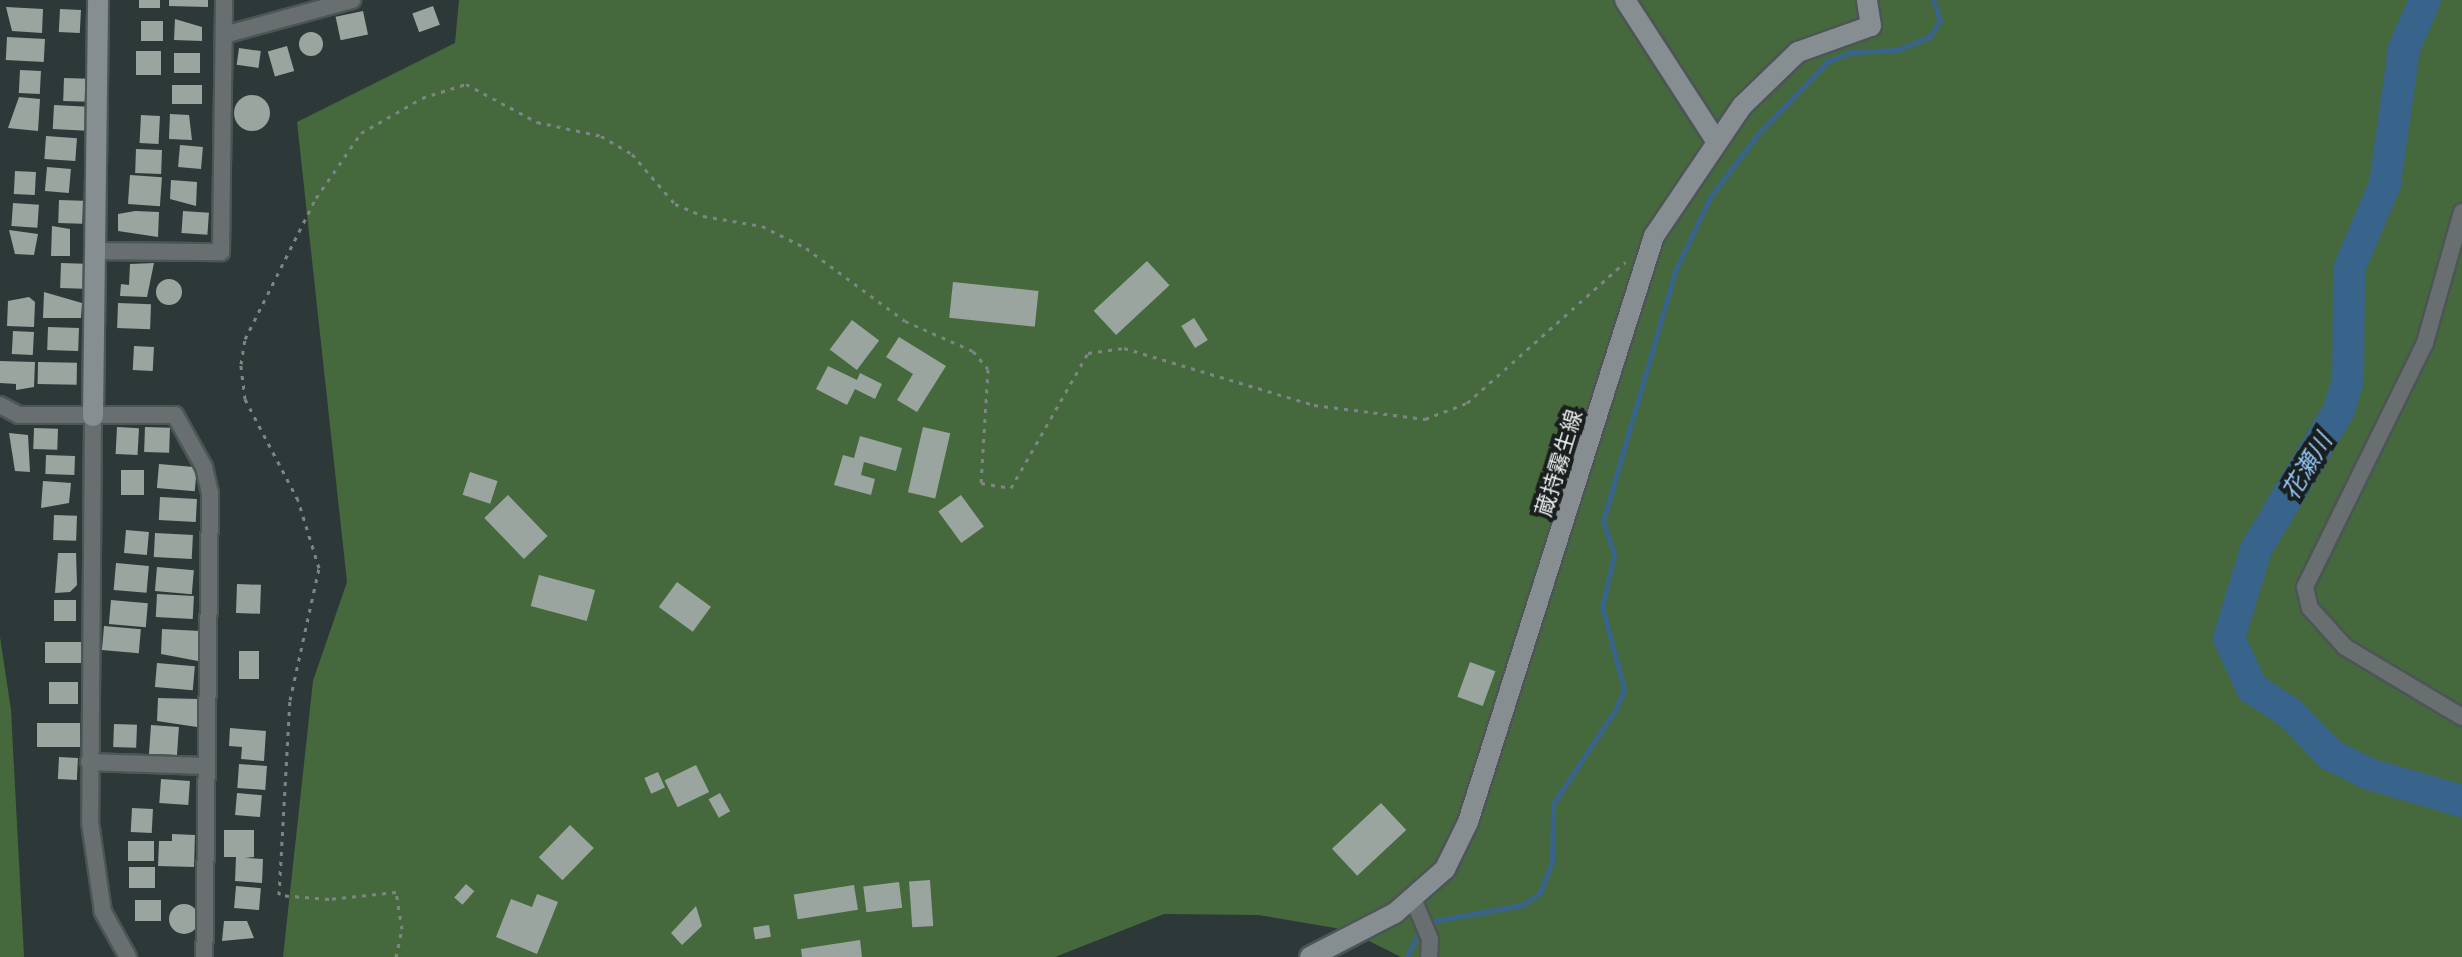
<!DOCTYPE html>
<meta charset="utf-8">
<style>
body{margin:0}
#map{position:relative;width:2462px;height:957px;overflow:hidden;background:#2d3938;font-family:Lato,"Noto Sans JP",sans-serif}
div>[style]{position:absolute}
.forest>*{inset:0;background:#45693c}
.stream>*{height:5px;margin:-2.5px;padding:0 2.5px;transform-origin:2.5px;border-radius:2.5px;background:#38648c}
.river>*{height:32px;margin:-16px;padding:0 16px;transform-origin:16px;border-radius:16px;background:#38648c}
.building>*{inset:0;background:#9aa5a0;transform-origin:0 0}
.round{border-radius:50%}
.path>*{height:3px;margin-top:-1.5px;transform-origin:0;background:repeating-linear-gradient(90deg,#7d8685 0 4px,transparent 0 10px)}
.roads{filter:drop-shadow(2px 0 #4b5655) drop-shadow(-2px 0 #4b5655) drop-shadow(0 2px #4b5655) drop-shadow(0 -2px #4b5655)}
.street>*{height:16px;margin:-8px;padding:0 8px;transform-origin:8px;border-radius:8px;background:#696f70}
.secondary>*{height:20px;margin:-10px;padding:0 10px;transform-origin:10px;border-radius:10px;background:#868e91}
span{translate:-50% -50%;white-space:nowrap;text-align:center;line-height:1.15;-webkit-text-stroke:8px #1a1f1e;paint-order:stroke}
.street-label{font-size:22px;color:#e8efee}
.water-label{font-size:24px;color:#92c6f7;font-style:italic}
</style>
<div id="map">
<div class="forest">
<div style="clip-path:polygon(459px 0,2462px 0,2462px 957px,1401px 957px,1347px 930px,1259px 915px,1164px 914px,1055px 957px,283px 957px,313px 681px,347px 582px,297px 122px,455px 43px)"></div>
<div style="clip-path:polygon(0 637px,11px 710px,24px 957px,0 957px)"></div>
</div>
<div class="stream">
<div style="left:1427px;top:922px;width:97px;rotate:-10.1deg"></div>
<div style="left:1522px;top:905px;width:22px;rotate:-34deg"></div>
<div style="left:1540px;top:893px;width:33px;rotate:-69deg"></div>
<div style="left:1552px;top:862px;width:58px;rotate:-89deg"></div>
<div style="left:1553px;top:804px;width:116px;rotate:-56.6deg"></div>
<div style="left:1617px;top:707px;width:19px;rotate:-69deg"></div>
<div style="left:1624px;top:689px;width:85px;rotate:-105deg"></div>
<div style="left:1602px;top:607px;width:53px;rotate:-77deg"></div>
<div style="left:1614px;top:555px;width:36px;rotate:-108deg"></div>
<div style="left:1603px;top:521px;width:260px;rotate:-73.9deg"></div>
<div style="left:1675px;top:271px;width:82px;rotate:-64.7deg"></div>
<div style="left:1710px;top:197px;width:78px;rotate:-52.8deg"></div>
<div style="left:1757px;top:135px;width:103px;rotate:-46.2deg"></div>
<div style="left:1828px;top:61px;width:25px;rotate:-21deg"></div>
<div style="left:1851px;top:52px;width:46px;rotate:-2.5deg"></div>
<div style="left:1897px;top:50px;width:35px;rotate:-22deg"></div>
<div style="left:1929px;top:37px;width:19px;rotate:-55deg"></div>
<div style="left:1940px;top:21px;width:22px;rotate:-108deg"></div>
<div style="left:1407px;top:957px;width:31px;rotate:-65deg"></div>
</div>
<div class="river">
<div style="left:2425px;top:0;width:52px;rotate:113.6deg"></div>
<div style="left:2404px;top:48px;width:137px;rotate:98deg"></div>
<div style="left:2385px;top:184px;width:92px;rotate:113deg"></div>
<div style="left:2349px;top:269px;width:110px;rotate:90.5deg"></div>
<div style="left:2348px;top:379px;width:32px;rotate:106deg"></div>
<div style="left:2339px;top:410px;width:162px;rotate:120.8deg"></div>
<div style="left:2256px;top:549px;width:93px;rotate:106.9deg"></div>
<div style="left:2229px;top:638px;width:55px;rotate:65.3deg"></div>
<div style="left:2252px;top:688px;width:45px;rotate:33.3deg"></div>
<div style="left:2290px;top:713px;width:59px;rotate:45.7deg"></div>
<div style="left:2331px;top:755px;width:42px;rotate:26.6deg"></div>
<div style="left:2369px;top:774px;width:97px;rotate:16.2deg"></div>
</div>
<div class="building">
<div style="left:139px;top:0;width:21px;height:8px"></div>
<div style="clip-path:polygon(169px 0,208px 0,208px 7px,169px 6px)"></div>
<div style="left:433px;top:6px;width:20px;height:22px;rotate:70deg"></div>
<div style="clip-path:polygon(6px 7px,43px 9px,42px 33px,12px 31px)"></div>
<div style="left:60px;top:9px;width:21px;height:23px;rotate:3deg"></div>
<div style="left:363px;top:11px;width:24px;height:28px;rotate:78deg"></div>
<div style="clip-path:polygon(175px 19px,202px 27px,202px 41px,174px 40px)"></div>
<div style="left:141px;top:21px;width:22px;height:20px"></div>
<div class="round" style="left:299px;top:32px;width:24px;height:24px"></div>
<div style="left:7px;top:37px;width:38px;height:23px;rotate:3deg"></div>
<div style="left:287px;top:46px;width:26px;height:20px;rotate:74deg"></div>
<div style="left:239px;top:48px;width:22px;height:17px;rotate:8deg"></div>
<div style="left:136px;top:51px;width:25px;height:24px"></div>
<div style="left:174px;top:53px;width:26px;height:20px"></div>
<div style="left:20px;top:70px;width:21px;height:23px;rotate:3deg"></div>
<div style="left:64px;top:78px;width:25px;height:23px;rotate:2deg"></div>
<div style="left:172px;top:85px;width:30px;height:19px"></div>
<div class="round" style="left:234px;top:95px;width:36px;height:36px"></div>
<div style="clip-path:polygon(19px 97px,40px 99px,38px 131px,8px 128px)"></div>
<div style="left:54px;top:105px;width:34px;height:24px;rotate:3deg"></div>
<div style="clip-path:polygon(170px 114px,189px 115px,192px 140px,169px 139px)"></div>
<div style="left:141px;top:115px;width:19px;height:28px;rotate:3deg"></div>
<div style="left:46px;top:136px;width:31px;height:23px;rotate:4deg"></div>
<div style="left:180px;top:145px;width:23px;height:22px;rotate:5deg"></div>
<div style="left:136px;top:149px;width:26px;height:24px;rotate:2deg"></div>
<div style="left:47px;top:167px;width:24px;height:24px;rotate:5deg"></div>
<div style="left:15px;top:171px;width:21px;height:23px;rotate:3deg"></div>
<div style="left:130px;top:175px;width:32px;height:29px;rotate:4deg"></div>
<div style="clip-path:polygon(171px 180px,197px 182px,196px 206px,170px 199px)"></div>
<div style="left:59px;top:200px;width:24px;height:23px;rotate:2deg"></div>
<div style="left:13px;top:203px;width:26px;height:23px;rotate:4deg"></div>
<div style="clip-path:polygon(135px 211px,159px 212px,158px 237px,118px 231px,118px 214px)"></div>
<div style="left:183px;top:211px;width:26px;height:22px;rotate:4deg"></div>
<div style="clip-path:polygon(52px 226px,70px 229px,70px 256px,51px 256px)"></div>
<div style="clip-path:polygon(9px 230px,38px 234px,34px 255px,15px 254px)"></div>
<div style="left:1147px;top:261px;width:33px;height:73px;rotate:47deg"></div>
<div style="left:61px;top:263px;width:23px;height:25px;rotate:2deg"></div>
<div style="clip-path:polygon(154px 263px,147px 297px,120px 296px,121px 284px,129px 285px,130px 264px)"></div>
<div class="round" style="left:156px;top:279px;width:26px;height:26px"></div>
<div style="left:953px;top:282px;width:86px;height:36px;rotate:6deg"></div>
<div style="clip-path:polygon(44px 292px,82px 303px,81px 318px,43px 318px)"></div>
<div style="clip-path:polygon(29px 297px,35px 302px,34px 327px,7px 326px,8px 301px)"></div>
<div style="left:118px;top:303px;width:33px;height:25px;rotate:2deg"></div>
<div style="left:1194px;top:318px;width:26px;height:15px;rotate:58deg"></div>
<div style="left:852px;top:320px;width:34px;height:37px;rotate:37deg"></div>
<div style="left:48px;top:327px;width:31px;height:23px;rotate:2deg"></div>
<div style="left:13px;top:331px;width:21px;height:23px;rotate:3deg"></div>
<div style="clip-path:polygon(899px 337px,946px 366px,917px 412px,897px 400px,913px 374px,886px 357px)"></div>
<div style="left:134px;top:346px;width:20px;height:24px;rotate:3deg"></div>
<div style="clip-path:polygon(0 361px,35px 362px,34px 387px,16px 390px,16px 384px,0 383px)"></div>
<div style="left:38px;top:362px;width:39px;height:22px;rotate:1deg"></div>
<div style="clip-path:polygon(828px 366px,857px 380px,860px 373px,882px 384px,875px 399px,855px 389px,847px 405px,816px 389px)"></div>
<div style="left:117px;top:427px;width:22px;height:27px;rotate:3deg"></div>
<div style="left:145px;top:427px;width:25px;height:25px;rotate:2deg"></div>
<div style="left:923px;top:427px;width:28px;height:67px;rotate:13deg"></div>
<div style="left:34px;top:428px;width:24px;height:21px;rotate:2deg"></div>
<div style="clip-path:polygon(9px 433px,28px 435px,30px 472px,15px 471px)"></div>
<div style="clip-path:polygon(860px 436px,902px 448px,896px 471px,864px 462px,861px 475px,875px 479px,871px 495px,834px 485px,843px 455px,854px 458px)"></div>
<div style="left:46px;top:455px;width:29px;height:19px;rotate:2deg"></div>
<div style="left:159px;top:464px;width:38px;height:24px;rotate:5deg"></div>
<div style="left:121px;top:470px;width:23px;height:25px"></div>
<div style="left:470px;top:472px;width:29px;height:24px;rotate:18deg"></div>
<div style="clip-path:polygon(43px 481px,71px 483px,69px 503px,41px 508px)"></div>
<div style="left:508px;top:495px;width:57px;height:33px;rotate:46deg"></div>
<div style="left:961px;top:495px;width:39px;height:28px;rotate:54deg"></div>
<div style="left:160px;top:497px;width:37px;height:23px;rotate:3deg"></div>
<div style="left:54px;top:515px;width:23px;height:25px;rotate:2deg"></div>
<div style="left:126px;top:530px;width:23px;height:23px;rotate:5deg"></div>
<div style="left:155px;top:533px;width:38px;height:24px;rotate:3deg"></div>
<div style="clip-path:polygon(58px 553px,76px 553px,77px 585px,70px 592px,55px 593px)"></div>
<div style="left:116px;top:563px;width:33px;height:27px;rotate:5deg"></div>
<div style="left:157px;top:567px;width:37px;height:24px;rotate:5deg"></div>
<div style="left:539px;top:575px;width:58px;height:32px;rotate:15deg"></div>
<div style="left:677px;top:582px;width:42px;height:31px;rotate:36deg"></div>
<div style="left:237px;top:584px;width:24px;height:29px;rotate:2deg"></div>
<div style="left:157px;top:594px;width:37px;height:23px;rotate:3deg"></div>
<div style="left:54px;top:600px;width:22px;height:21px"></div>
<div style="left:111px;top:600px;width:37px;height:24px;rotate:5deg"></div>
<div style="left:104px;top:626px;width:37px;height:24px;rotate:5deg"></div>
<div style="clip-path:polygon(162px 629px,200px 631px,198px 661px,161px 654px)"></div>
<div style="left:45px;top:642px;width:37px;height:21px"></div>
<div style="left:239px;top:651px;width:20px;height:28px"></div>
<div style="left:1470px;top:662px;width:27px;height:37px;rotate:20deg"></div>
<div style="left:157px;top:663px;width:38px;height:24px;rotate:5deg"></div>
<div style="left:49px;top:682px;width:29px;height:22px"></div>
<div style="clip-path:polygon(158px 698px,198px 699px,197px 727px,157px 721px)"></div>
<div style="left:37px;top:723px;width:43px;height:24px"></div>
<div style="left:114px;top:724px;width:23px;height:23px;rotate:2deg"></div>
<div style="left:151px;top:725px;width:28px;height:32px;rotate:4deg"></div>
<div style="clip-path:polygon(230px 728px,266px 731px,264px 761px,241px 759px,242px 747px,229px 746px)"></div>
<div style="left:59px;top:757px;width:19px;height:22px;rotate:3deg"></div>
<div style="left:239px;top:764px;width:28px;height:24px;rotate:4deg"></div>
<div style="left:696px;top:765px;width:30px;height:35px;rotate:64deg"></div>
<div style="left:658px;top:772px;width:17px;height:15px;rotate:66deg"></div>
<div style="left:161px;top:779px;width:29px;height:24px;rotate:4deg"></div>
<div style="left:237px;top:793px;width:25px;height:22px;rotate:5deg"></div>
<div style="left:720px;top:793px;width:21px;height:13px;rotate:61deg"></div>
<div style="left:1381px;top:803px;width:37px;height:67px;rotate:47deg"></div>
<div style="left:132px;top:808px;width:21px;height:24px;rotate:3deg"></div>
<div style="left:570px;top:825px;width:33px;height:45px;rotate:44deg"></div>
<div style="clip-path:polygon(224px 830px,254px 830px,254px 857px,245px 858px,263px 859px,262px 883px,235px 881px,236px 857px,224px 857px)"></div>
<div style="clip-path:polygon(172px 834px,195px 835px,194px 867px,158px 866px,159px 841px,172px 841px)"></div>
<div style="left:128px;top:841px;width:26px;height:20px"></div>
<div style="left:129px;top:867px;width:26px;height:21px"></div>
<div style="left:930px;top:880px;width:46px;height:21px;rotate:86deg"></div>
<div style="left:899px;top:882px;width:26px;height:36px;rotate:83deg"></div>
<div style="left:466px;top:884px;width:11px;height:18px;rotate:41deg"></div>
<div style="left:854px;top:885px;width:25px;height:61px;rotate:81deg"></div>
<div style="left:236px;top:886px;width:25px;height:22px;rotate:5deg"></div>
<div style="clip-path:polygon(537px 894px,558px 902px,537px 954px,496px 937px,511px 899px,532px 907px)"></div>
<div style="left:135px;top:900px;width:26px;height:21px"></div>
<div class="round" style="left:169px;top:904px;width:30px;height:30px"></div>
<div style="clip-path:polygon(696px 906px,702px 926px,682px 945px,671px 933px)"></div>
<div style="clip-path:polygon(224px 921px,247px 921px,254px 938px,222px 941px)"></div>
<div style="left:769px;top:925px;width:12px;height:16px;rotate:81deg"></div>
<div style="clip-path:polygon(860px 940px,862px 957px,802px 957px,801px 949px)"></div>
</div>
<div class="path">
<div style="left:396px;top:957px;width:29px;rotate:-78deg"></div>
<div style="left:402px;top:929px;width:37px;rotate:-99deg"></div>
<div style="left:396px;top:892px;width:67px;rotate:174deg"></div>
<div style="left:329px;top:899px;width:50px;rotate:-175.4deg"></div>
<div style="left:279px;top:895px;width:195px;rotate:-86.8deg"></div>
<div style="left:290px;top:700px;width:135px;rotate:-77.6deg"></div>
<div style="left:319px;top:568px;width:71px;rotate:-107.2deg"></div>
<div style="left:298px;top:500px;width:114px;rotate:-117.7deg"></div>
<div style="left:245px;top:399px;width:35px;rotate:-97deg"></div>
<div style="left:241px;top:364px;width:25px;rotate:-81deg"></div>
<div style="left:245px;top:339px;width:158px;rotate:-63.3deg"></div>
<div style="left:316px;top:198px;width:79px;rotate:-55.3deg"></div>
<div style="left:361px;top:133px;width:70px;rotate:-29.8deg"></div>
<div style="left:422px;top:98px;width:46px;rotate:-17.7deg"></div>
<div style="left:466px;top:84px;width:81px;rotate:28.2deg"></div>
<div style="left:537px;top:122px;width:66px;rotate:12.3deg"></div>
<div style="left:601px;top:136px;width:36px;rotate:30deg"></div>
<div style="left:632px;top:154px;width:66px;rotate:49.3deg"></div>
<div style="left:675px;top:204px;width:30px;rotate:23deg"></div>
<div style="left:703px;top:216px;width:60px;rotate:9.6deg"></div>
<div style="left:762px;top:226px;width:49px;rotate:26.6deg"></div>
<div style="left:806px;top:248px;width:123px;rotate:36.4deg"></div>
<div style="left:905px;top:321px;width:74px;rotate:23.8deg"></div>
<div style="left:973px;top:351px;width:23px;rotate:50deg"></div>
<div style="left:988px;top:369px;width:114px;rotate:93.5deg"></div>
<div style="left:981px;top:483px;width:30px;rotate:9deg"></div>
<div style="left:1011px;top:488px;width:155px;rotate:-60.3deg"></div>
<div style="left:1088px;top:353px;width:36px;rotate:-8deg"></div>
<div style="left:1124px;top:348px;width:198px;rotate:16.7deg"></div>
<div style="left:1314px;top:405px;width:112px;rotate:7.2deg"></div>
<div style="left:1425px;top:419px;width:45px;rotate:-20.9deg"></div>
<div style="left:1467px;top:403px;width:212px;rotate:-41.7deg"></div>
</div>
<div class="roads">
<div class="street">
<div style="left:224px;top:35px;width:133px;rotate:-15.3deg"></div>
<div style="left:2462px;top:212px;width:136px;rotate:105.8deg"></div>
<div style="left:2425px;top:343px;width:272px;rotate:116.2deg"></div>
<div style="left:2305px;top:587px;width:22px;rotate:77deg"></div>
<div style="left:2310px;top:608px;width:52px;rotate:48.1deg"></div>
<div style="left:2345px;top:647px;width:136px;rotate:30.9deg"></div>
<div style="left:96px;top:251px;width:125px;rotate:0.5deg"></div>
<div style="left:221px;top:252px;width:252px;rotate:-89.3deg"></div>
<div style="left:0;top:405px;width:21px;rotate:28deg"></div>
<div style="left:19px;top:415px;width:156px"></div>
<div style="left:175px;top:415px;width:60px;rotate:60.9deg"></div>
<div style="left:204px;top:467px;width:27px;rotate:77deg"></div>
<div style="left:210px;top:493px;width:464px;rotate:90.7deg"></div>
<div style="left:93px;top:416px;width:406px;rotate:90.4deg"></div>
<div style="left:90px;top:822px;width:91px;rotate:81.8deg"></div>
<div style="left:103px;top:912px;width:51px;rotate:60.9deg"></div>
<div style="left:89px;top:762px;width:116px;rotate:2deg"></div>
<div style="left:1414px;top:901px;width:41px;rotate:67.2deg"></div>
<div style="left:1430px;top:939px;width:18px;rotate:93deg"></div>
</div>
<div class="secondary">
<div style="left:1625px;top:0;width:166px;rotate:57.1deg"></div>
<div style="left:93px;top:416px;width:416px;rotate:-89.3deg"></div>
<div style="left:1310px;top:957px;width:96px;rotate:-27.4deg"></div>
<div style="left:1395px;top:913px;width:67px;rotate:-41.3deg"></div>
<div style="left:1445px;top:869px;width:52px;rotate:-63.9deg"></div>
<div style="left:1468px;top:822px;width:615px;rotate:-72.39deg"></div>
<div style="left:1654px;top:236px;width:157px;rotate:-55.9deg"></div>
<div style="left:1742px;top:106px;width:78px;rotate:-44deg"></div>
<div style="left:1798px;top:52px;width:77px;rotate:-19.6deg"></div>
<div style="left:1871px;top:26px;width:26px;rotate:-99deg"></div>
</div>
</div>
<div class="street-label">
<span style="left:1558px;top:463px;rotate:-73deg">蔵持霧生線</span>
</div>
<div class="water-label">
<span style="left:2306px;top:466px;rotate:-59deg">花瀬川</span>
</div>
</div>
